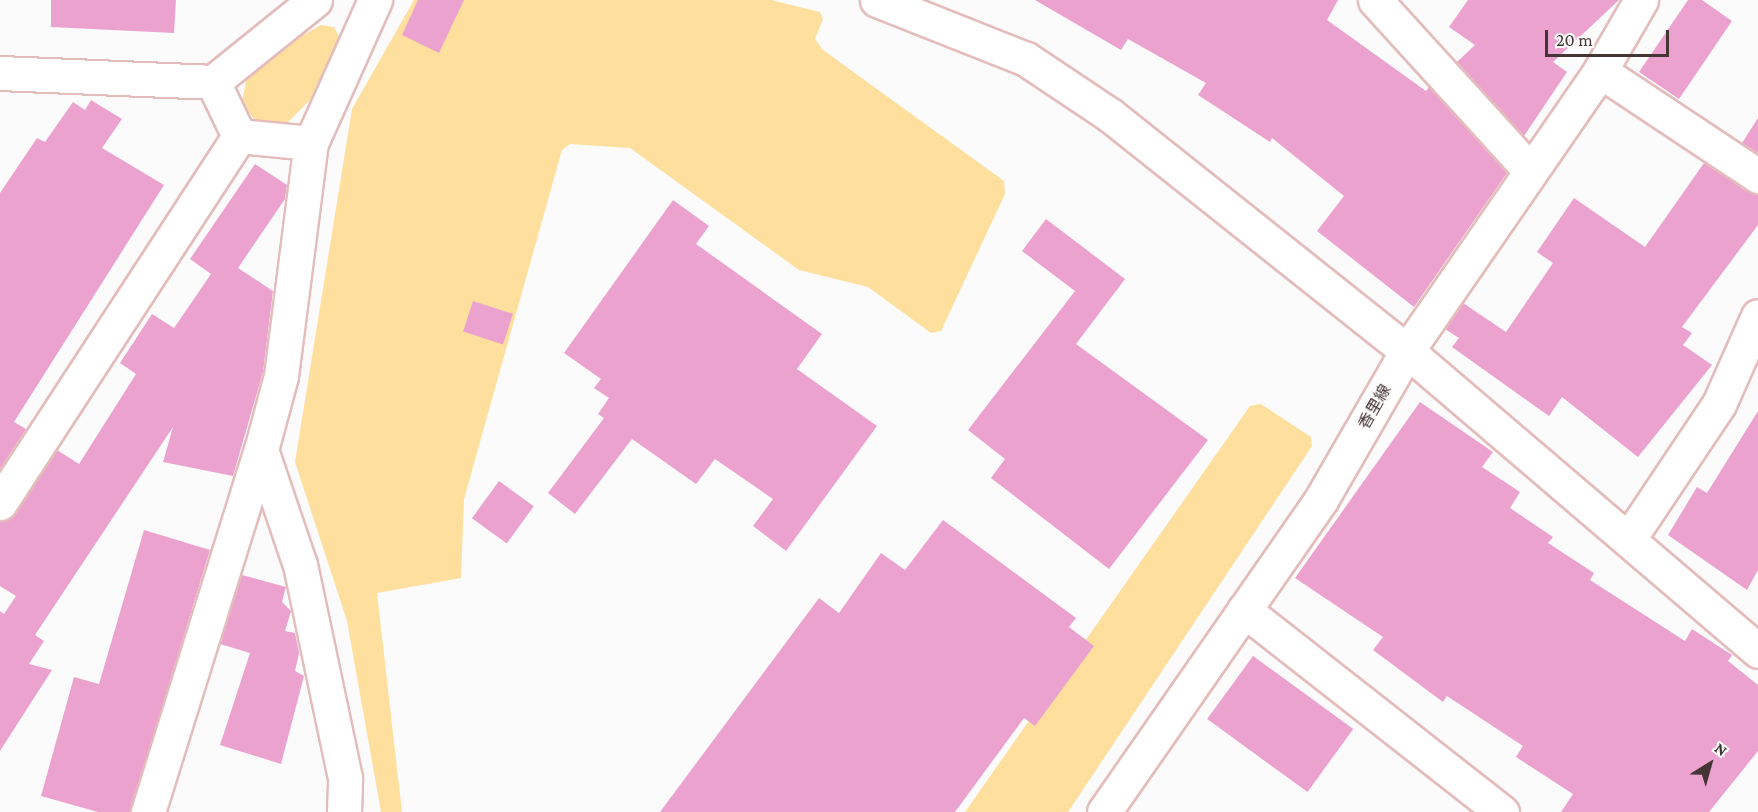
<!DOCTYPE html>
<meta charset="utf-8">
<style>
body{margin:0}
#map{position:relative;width:1758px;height:812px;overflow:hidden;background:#fbfbfb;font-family:"Crimson Pro","Noto Sans JP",serif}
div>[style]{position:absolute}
.green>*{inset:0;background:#ffdf9d}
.building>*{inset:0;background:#eca2ce;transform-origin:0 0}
.roads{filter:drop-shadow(2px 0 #e4bcbc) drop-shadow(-2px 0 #e4bcbc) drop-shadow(0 2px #e4bcbc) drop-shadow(0 -2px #e4bcbc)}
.minor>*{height:33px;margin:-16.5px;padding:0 16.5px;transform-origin:16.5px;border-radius:16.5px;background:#fff}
span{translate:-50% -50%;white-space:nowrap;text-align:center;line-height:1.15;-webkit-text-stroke:4.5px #fbfbfb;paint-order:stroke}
.street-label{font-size:16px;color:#453535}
.north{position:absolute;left:1680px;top:734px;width:60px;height:60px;-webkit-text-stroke:4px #fbfbfb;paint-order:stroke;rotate:37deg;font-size:16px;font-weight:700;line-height:24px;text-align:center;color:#453535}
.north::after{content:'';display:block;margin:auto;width:21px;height:27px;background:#453535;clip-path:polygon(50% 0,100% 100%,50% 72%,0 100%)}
.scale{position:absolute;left:1545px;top:30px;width:124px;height:27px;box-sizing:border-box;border:3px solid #453535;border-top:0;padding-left:8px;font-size:18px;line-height:21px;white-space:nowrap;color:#453535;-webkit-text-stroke:4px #fbfbfb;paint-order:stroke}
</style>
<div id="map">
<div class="green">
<div style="clip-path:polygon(414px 0,771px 0,820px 12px,823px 19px,815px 39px,823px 50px,1004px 181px,1005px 194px,941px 331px,931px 333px,868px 287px,799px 270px,630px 148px,570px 144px,562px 150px,464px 499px,461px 578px,377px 593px,402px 812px,381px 812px,347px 621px,295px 462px,352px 109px)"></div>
<div style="clip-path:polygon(321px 25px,334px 27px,339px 37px,310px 100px,285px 125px,256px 122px,242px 102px,247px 76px,265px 57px)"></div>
<div style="clip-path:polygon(1261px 404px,1311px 437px,1312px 446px,1068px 812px,965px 812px,1250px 406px)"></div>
</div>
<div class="building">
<div style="clip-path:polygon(51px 0,176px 0,174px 33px,51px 27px)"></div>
<div style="clip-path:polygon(418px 0,464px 0,439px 53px,402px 35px)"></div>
<div style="clip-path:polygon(1035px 0,1338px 0,1327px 20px,1426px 91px,1429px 87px,1507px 173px,1414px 307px,1317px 231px,1344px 196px,1272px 138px,1270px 142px,1198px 95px,1206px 83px,1128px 39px,1121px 50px)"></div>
<div style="clip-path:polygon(1468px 0,1619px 0,1553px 62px,1567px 72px,1524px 136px,1457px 62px,1475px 45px,1449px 27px)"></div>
<div style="clip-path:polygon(1688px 0,1702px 0,1732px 21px,1679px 99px,1639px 72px)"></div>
<div style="clip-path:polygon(91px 100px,122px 119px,102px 148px,164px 185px,14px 422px,26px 429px,0 469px,0 193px,37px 138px,45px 142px,73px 102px,85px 110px)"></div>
<div style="clip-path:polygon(1758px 118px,1758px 153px,1742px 143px)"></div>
<div style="clip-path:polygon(1704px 163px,1758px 195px,1758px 225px,1682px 327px,1692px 333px,1683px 345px,1712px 365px,1638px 457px,1562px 397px,1549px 416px,1452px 347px,1459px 338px,1445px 329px,1463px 303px,1506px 332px,1553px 263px,1537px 252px,1574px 198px,1645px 247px)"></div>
<div style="clip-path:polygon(255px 164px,287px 185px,285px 199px,238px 268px,273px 291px,263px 372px,233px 476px,163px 462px,173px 427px,35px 635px,44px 641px,29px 664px,52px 670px,0 751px,0 611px,4px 614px,16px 596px,0 586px,0 522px,16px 513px,57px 450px,79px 464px,136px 374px,120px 363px,152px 314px,174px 328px,211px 274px,190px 259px)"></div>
<div style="clip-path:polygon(673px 200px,709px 226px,696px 244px,822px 334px,797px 369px,877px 426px,786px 551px,753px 526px,773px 499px,715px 459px,696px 484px,632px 439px,575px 514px,548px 493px,604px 418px,598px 414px,609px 398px,594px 388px,601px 379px,564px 353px)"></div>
<div style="clip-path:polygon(1046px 219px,1125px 279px,1076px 344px,1208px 440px,1109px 569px,991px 478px,1005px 459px,968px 430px,1075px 291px,1022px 251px)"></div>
<div style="left:473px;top:301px;width:42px;height:32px;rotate:18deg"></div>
<div style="clip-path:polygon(1420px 402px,1493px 452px,1482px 467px,1520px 492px,1510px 508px,1553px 537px,1548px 543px,1594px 573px,1590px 580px,1685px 641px,1692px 629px,1732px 655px,1728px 661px,1758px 685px,1758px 751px,1709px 812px,1561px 812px,1573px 794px,1516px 757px,1523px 746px,1447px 696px,1443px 702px,1373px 650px,1383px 637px,1295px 578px)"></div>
<div style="clip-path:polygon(1758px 411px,1758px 570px,1747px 590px,1668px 535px,1697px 487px,1707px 493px)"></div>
<div style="left:499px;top:481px;width:43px;height:46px;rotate:36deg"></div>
<div style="clip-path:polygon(943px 520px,1076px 618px,1069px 627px,1094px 646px,1035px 726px,1024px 718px,955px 812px,660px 812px,819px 598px,839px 613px,881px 553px,905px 570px)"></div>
<div style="clip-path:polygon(144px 530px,210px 550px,130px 812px,98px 812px,41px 796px,74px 677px,99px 684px)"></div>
<div style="clip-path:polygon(242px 575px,286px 587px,282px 602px,291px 611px,285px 631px,295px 633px,299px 653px,295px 671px,304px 676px,281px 764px,220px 745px,250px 653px,220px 644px)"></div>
<div style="left:1253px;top:656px;width:124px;height:78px;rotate:36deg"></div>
</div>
<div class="roads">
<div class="minor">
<div style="left:877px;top:0;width:160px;rotate:21.6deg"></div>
<div style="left:1026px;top:59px;width:101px;rotate:33.7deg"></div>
<div style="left:1110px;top:115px;width:379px;rotate:38.5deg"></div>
<div style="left:1407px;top:351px;width:462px;rotate:40.5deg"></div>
<div style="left:1375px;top:0;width:229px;rotate:47.7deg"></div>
<div style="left:1600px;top:71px;width:190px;rotate:33.6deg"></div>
<div style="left:0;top:73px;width:213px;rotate:2.4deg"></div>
<div style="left:213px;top:82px;width:131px;rotate:-38.8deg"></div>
<div style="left:213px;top:82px;width:60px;rotate:64.3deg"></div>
<div style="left:239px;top:136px;width:72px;rotate:5.6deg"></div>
<div style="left:0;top:503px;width:438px;rotate:-56.9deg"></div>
<div style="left:1630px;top:537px;width:160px;rotate:-56.2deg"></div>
<div style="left:1719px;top:404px;width:96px;rotate:-66.1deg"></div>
<div style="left:1244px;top:610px;width:328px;rotate:38.1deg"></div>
<div style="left:148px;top:812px;width:379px;rotate:-72.7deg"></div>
<div style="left:344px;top:812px;width:34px;rotate:-88deg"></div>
<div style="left:345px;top:778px;width:218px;rotate:-101.9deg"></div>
<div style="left:300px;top:565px;width:121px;rotate:-108.7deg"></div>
<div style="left:261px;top:450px;width:77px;rotate:-74.9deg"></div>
<div style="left:281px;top:376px;width:235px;rotate:-82.7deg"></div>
<div style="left:311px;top:143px;width:157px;rotate:-65.9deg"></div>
<div style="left:1104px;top:812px;width:382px;rotate:-55.2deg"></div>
<div style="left:1322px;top:498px;width:170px;rotate:-60deg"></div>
<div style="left:1407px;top:351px;width:340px;rotate:-55.4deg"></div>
<div style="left:1600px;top:71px;width:82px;rotate:-60deg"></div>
</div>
</div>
<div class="street-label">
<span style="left:1375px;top:407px;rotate:-60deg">香里線</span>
</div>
<div class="north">N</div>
<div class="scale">20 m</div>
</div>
